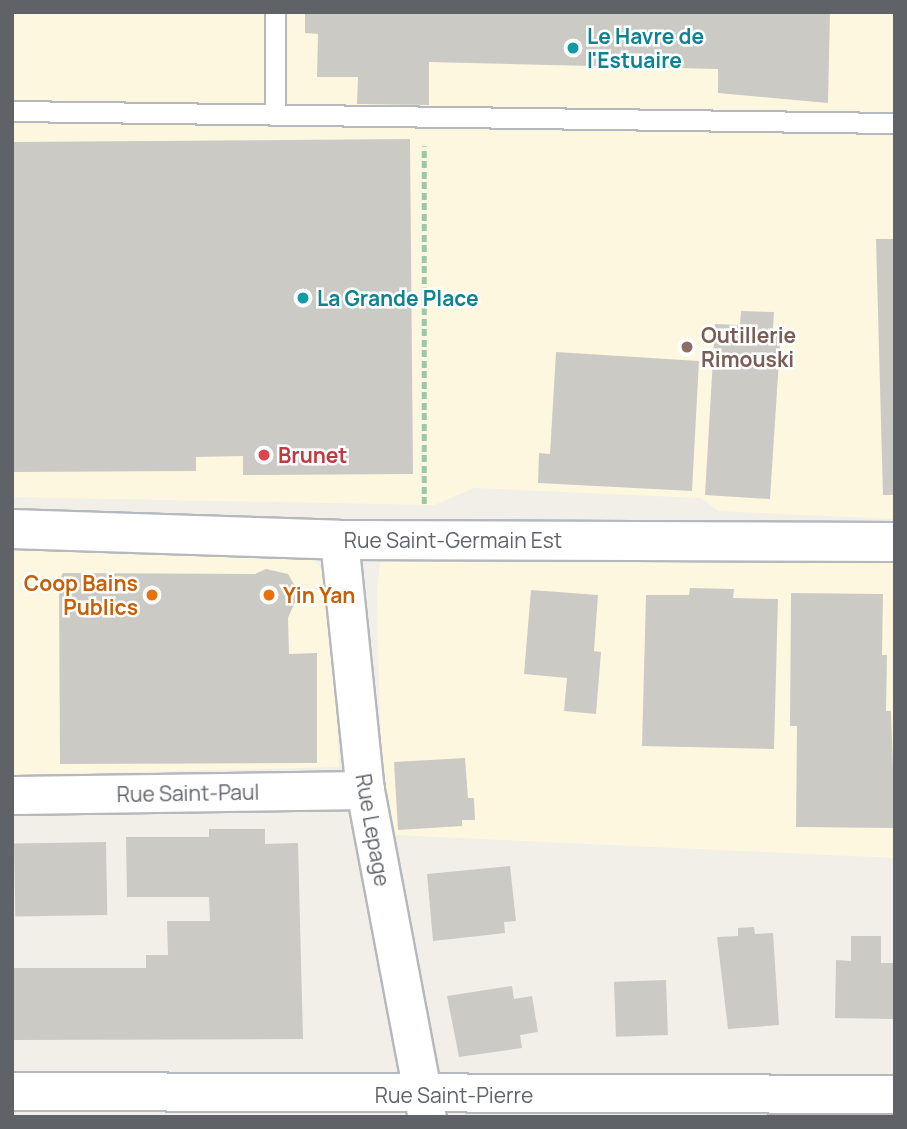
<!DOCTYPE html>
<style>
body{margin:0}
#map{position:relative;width:907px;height:1129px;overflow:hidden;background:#f1efe8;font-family:Manrope,sans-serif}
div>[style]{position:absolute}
.commercial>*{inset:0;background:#fef7e0}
.building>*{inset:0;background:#cccac5;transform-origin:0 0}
.path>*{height:4.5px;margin-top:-2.25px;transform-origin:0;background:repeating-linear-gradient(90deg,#9cc7a9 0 7px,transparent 0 10.5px)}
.roads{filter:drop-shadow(2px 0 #b5b8bc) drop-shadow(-2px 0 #b5b8bc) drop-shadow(0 2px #b5b8bc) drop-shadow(0 -2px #b5b8bc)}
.lane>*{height:19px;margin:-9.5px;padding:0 9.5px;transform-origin:9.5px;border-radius:9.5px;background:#fff}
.street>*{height:37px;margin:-18.5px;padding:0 18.5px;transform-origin:18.5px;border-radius:18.5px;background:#fff}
.secondary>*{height:38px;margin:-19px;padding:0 19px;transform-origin:19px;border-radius:19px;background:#fff}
.dots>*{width:19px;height:19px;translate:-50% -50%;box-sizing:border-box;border:4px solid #fff;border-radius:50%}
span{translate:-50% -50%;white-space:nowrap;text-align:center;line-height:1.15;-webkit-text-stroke:5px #fff;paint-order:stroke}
.culture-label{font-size:21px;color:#0d838f;font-weight:700}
.left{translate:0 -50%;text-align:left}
.education-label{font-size:21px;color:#785e54;font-weight:700}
.health-label{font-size:21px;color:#be3a42;font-weight:700}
.street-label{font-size:21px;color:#5f6368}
.food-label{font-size:21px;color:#c56008;font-weight:700}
.right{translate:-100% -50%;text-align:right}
.frame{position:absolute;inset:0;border:14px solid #5f6368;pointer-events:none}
</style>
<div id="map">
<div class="commercial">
<div style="clip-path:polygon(12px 12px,895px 12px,895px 519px,719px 511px,701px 498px,474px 488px,434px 505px,12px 497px)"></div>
<div style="clip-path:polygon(12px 541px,304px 555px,318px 564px,326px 576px,331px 607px,339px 767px,12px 775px)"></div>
<div style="clip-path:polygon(398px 546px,666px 558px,895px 562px,895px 858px,396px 835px,381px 766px,377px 590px,380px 564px)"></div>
</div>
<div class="building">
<div style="clip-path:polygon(305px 12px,830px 12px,828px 103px,718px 93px,718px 69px,429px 62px,429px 105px,357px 104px,358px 77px,317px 77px,318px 34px,305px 33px)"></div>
<div style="clip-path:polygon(410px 139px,413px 474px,243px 475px,243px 456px,196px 457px,196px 471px,12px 472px,12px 142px)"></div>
<div style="clip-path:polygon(876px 239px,895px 239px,895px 495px,883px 495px)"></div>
<div style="clip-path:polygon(741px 311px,774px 312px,773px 329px,781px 329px,770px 499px,705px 495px,715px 324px,740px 325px)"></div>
<div style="clip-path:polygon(556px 352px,699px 361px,692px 491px,538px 483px,539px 453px,550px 454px)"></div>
<div style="clip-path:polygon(266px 569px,288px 574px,299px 593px,288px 618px,289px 654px,317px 653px,317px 763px,60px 764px,59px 580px,63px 573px,255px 574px)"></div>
<div style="clip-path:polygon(690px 588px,734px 589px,733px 598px,778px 599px,774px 749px,642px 746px,646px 595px,689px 595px)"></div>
<div style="clip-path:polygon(531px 590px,598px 595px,594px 651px,601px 652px,596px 714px,564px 711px,567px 678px,524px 674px)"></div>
<div style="clip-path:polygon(791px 593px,883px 594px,882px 655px,887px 655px,886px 711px,891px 711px,895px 828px,796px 827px,797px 726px,790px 726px)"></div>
<div style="clip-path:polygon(465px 758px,468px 798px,474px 798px,475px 820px,462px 820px,462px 826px,398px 830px,394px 762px)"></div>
<div style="clip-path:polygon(209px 829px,265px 829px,265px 844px,298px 843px,303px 1039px,12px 1040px,12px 968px,146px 968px,146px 955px,168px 955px,167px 921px,210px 921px,209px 897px,127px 897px,126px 837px,209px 837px)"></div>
<div style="left:106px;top:842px;width:73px;height:92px;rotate:89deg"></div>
<div style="clip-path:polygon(510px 866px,516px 921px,504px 922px,505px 933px,433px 941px,427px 874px)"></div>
<div style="clip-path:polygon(754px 927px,755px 934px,773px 933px,779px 1025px,728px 1029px,717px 937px,738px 936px,738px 928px)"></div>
<div style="clip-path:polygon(851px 936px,881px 936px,881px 963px,895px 963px,895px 1019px,835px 1018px,836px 960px,851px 961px)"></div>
<div style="left:666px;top:980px;width:55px;height:52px;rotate:88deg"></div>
<div style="clip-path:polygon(512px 986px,514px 999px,532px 996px,538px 1032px,520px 1035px,522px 1048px,459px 1057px,447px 996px)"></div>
</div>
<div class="path">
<div style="left:424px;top:504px;width:358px;rotate:-90deg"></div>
</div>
<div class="roads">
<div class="lane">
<div style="left:275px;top:12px;width:101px;rotate:90deg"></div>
<div style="left:12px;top:111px;width:883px;rotate:0.78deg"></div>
</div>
<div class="street">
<div style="left:339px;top:540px;width:251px;rotate:84.1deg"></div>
<div style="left:365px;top:790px;width:333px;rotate:79.3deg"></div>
<div style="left:12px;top:795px;width:353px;rotate:-0.8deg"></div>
<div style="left:12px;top:1091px;width:883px;rotate:0.19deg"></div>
</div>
<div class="secondary">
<div style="left:12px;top:529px;width:327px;rotate:1.9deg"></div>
<div style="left:339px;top:540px;width:556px;rotate:0.21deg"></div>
</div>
</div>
<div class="dots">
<div style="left:573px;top:48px;background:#0f9aa8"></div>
<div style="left:303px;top:298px;background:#0f9aa8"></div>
<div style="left:687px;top:347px;background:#8d6e63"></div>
<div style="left:264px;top:455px;background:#e0444e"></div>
<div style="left:152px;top:595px;background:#e8710a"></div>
<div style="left:269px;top:595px;background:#e8710a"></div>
</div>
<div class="culture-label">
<span class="left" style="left:587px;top:48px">Le Havre de<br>l'Estuaire</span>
<span class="left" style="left:317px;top:298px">La Grande Place</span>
</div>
<div class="education-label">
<span class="left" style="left:701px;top:347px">Outillerie<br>Rimouski</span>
</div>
<div class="health-label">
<span class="left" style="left:278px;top:455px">Brunet</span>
</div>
<div class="street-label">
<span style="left:453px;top:540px">Rue Saint-Germain Est</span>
<span style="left:188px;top:793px;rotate:-1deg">Rue Saint-Paul</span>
<span style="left:373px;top:830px;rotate:80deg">Rue Lepage</span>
<span style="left:454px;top:1095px">Rue Saint-Pierre</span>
</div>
<div class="food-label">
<span class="right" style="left:138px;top:595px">Coop Bains<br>Publics</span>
<span class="left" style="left:283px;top:595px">Yin Yan</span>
</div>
<div class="frame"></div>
</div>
